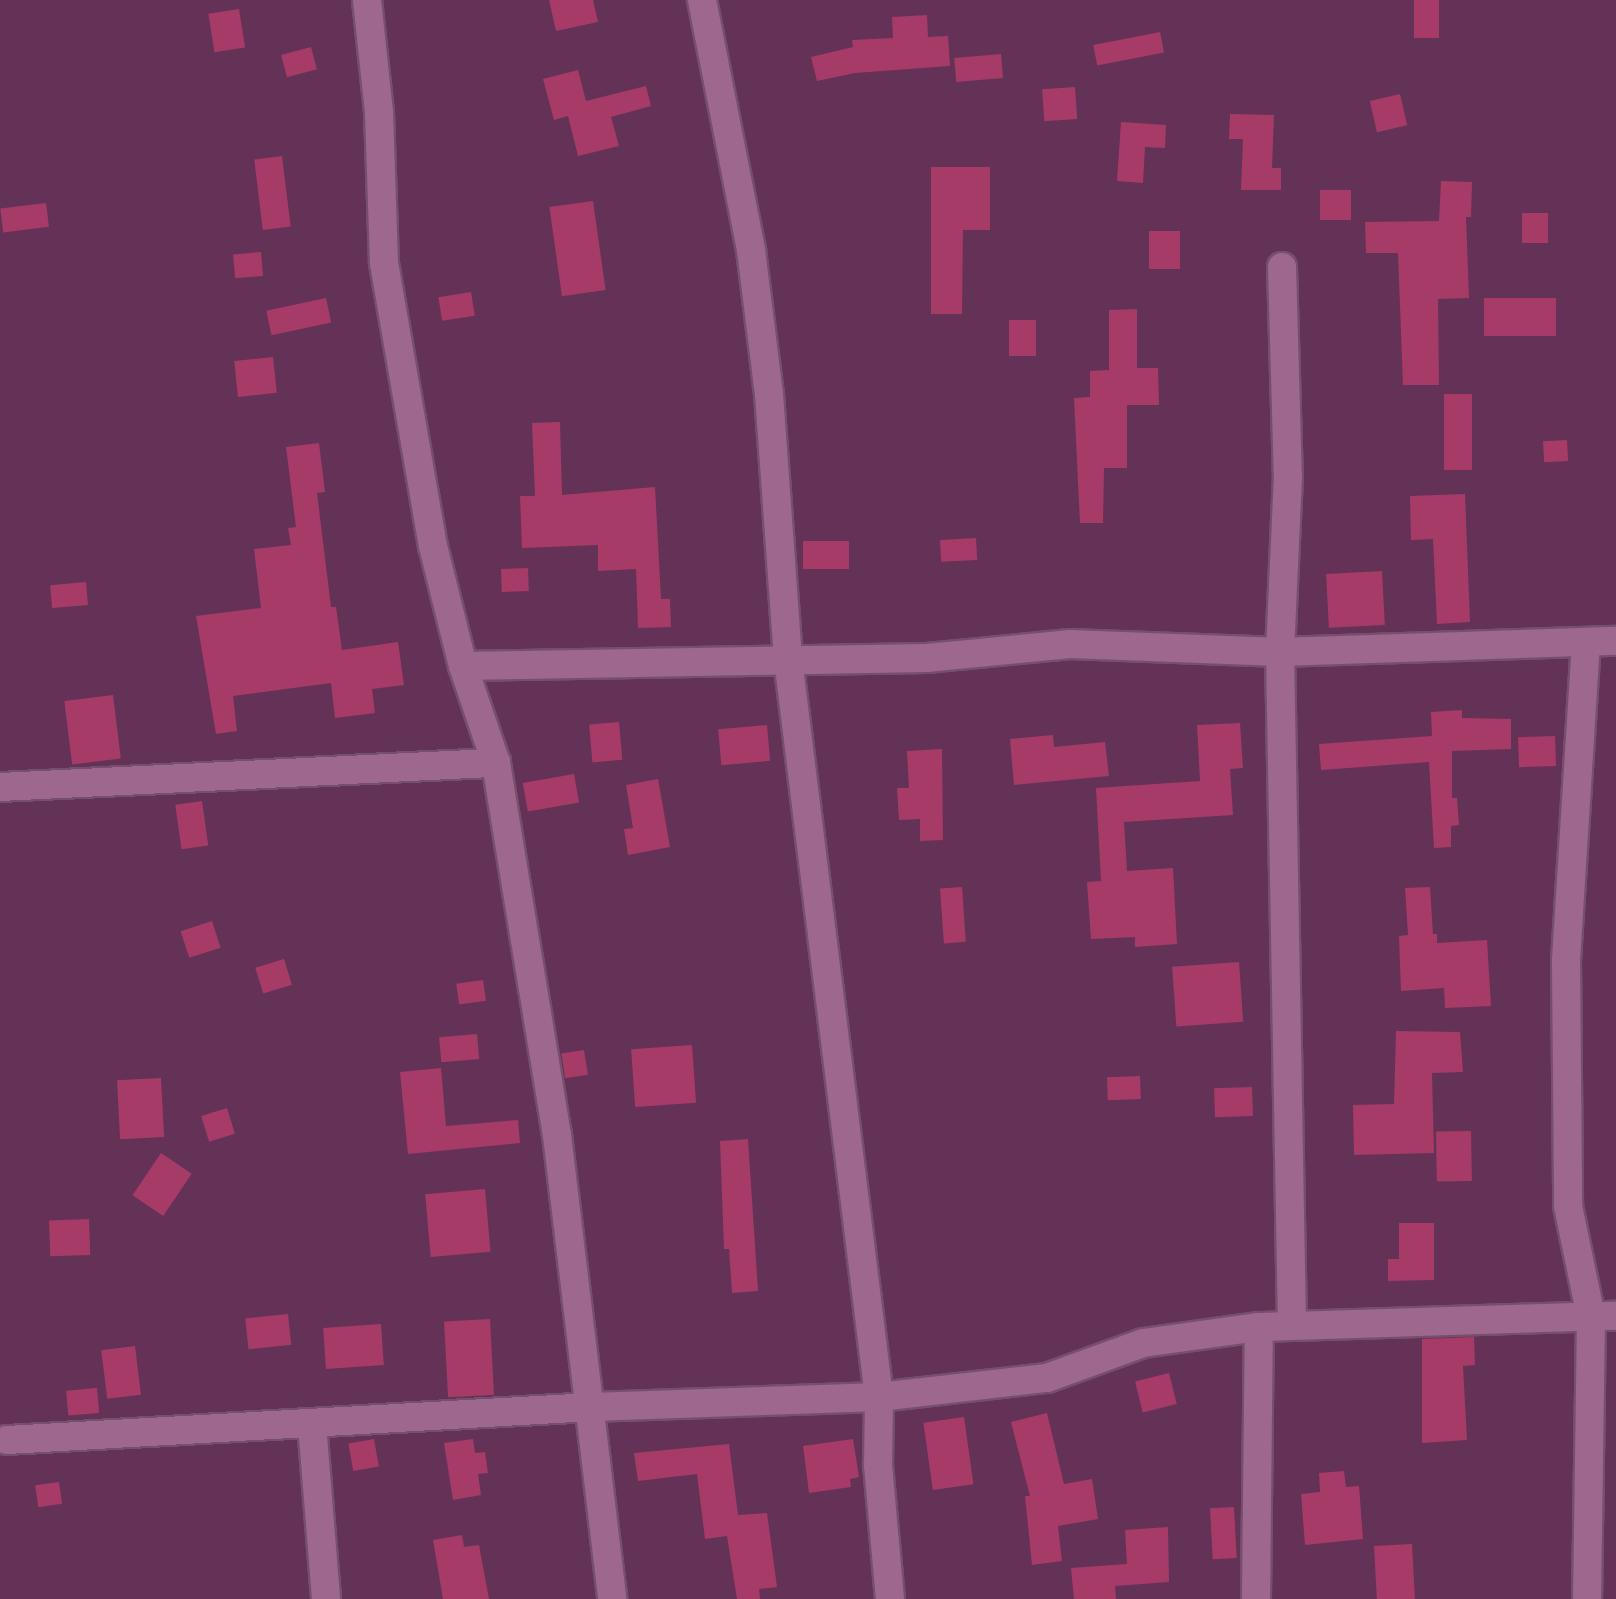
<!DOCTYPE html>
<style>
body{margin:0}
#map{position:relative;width:1616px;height:1599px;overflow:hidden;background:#643257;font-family:Mulish,sans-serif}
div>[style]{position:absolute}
.building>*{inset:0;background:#a63b67;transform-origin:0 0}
.roads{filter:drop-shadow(2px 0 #764f6c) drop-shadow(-2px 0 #764f6c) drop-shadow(0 2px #764f6c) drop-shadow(0 -2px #764f6c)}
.minor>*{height:28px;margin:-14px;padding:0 14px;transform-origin:14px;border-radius:14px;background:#9e678e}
span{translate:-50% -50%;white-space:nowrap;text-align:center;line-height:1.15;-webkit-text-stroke:5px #643257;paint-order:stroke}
</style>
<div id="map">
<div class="building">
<div style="clip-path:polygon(549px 0,593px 0,598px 22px,556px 31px)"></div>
<div style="left:1414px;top:0;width:25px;height:38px"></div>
<div style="left:239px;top:9px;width:39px;height:31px;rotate:81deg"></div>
<div style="clip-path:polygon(927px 15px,928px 37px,948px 36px,950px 66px,855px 73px,817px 81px,811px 57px,853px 47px,852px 40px,893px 38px,892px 17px)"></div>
<div style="left:1160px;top:32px;width:21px;height:68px;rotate:79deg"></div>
<div style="left:311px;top:47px;width:23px;height:31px;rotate:75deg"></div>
<div style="left:1001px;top:54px;width:24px;height:47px;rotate:85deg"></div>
<div style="clip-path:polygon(578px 70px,586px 101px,646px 86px,651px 106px,611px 117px,619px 146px,578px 156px,568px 116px,554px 120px,543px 79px)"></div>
<div style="left:1075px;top:87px;width:32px;height:33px;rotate:86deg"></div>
<div style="left:1400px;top:94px;width:32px;height:31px;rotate:77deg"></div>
<div style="clip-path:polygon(1230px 114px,1274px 115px,1272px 168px,1281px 168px,1281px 190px,1241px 190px,1243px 139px,1229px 139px)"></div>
<div style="clip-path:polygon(1121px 122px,1166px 125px,1165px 148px,1145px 147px,1143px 183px,1117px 181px)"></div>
<div style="left:282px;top:156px;width:71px;height:28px;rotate:83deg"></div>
<div style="clip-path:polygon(931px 167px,990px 167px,990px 230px,963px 230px,962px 314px,931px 314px)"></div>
<div style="clip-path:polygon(1441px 181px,1472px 182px,1471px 217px,1466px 217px,1469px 298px,1438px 299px,1439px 385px,1403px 385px,1398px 253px,1366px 253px,1365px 222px,1439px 221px)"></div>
<div style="left:1351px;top:190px;width:30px;height:31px;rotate:90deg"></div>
<div style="left:593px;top:201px;width:90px;height:44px;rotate:82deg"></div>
<div style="left:46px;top:203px;width:24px;height:46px;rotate:83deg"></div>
<div style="left:1522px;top:213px;width:26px;height:30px"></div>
<div style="left:1149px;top:231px;width:31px;height:38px"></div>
<div style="left:261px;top:252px;width:24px;height:28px;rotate:85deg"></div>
<div style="left:471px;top:292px;width:24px;height:33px;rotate:81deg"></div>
<div style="left:326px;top:298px;width:25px;height:61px;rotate:78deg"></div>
<div style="left:1484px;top:298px;width:72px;height:38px"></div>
<div style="clip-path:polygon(1137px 309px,1137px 368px,1158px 368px,1159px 405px,1127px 405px,1127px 468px,1104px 468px,1103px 523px,1080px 523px,1074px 398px,1090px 397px,1090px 371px,1109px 370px,1109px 310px)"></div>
<div style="left:1009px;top:320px;width:27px;height:36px"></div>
<div style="left:273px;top:357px;width:36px;height:39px;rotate:84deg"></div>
<div style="left:1444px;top:394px;width:28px;height:76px"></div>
<div style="clip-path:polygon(560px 422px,562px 495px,655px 487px,661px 599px,670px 599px,671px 627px,638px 628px,636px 569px,598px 571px,598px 545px,522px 548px,520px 496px,535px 496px,532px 423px)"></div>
<div style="left:1567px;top:440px;width:21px;height:24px;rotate:87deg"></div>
<div style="clip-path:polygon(319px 443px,325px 492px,317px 493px,331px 607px,336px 607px,342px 650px,398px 642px,404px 685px,372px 689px,375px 713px,335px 718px,331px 683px,233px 696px,237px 731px,216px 734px,196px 616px,261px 608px,254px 549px,291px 545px,288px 528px,296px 527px,286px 447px)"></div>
<div style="clip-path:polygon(1465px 494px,1470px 622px,1437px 624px,1433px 539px,1411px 540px,1410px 496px)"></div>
<div style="left:976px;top:538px;width:22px;height:36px;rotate:87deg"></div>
<div style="left:849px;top:541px;width:28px;height:46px;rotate:90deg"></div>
<div style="left:528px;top:568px;width:23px;height:27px;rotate:88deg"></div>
<div style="left:1382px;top:571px;width:54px;height:56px;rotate:87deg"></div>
<div style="left:86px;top:582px;width:23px;height:36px;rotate:85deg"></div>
<div style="left:113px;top:695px;width:64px;height:49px;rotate:83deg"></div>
<div style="clip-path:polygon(1462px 710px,1462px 718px,1511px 719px,1511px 749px,1452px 751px,1452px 798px,1457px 798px,1459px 825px,1451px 826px,1451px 847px,1434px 848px,1429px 762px,1321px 770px,1319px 744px,1432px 736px,1431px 712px)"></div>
<div style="left:619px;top:722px;width:38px;height:30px;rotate:85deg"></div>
<div style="clip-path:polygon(1240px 723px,1243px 768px,1230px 769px,1233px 815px,1124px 822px,1127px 871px,1173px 868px,1177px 944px,1135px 947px,1135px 937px,1091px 939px,1087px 882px,1101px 881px,1096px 788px,1200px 781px,1197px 725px)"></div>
<div style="left:767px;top:725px;width:36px;height:49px;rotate:85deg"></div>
<div style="clip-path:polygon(1053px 735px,1054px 747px,1105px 742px,1109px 776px,1014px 785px,1010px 739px)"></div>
<div style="left:1555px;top:736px;width:30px;height:37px;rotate:88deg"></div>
<div style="clip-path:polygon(942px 749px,943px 840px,920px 841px,920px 819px,899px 820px,897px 788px,909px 788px,907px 751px)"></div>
<div style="left:574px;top:774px;width:29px;height:52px;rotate:80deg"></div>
<div style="clip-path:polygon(658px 779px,670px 847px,628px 855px,624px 829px,633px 828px,626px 785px)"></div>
<div style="left:202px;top:801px;width:45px;height:27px;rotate:82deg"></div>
<div style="left:962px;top:887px;width:55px;height:22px;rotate:86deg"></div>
<div style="clip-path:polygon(1430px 887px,1433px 934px,1437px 934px,1437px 943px,1487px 940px,1491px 1006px,1445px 1008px,1444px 988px,1401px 991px,1399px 936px,1408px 935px,1405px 888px)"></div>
<div style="left:212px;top:921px;width:28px;height:33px;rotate:72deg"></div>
<div style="left:284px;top:959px;width:27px;height:30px;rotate:73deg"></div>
<div style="left:1239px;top:962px;width:60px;height:67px;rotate:86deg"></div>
<div style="left:483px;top:980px;width:21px;height:27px;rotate:82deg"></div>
<div style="clip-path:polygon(1396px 1031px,1460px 1032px,1463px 1072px,1432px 1073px,1434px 1153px,1354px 1155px,1353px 1105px,1394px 1104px)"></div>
<div style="left:477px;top:1034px;width:25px;height:38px;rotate:85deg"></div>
<div style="left:692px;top:1045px;width:58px;height:61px;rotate:86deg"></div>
<div style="left:584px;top:1050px;width:25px;height:23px;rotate:81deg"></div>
<div style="clip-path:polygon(441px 1068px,446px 1126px,518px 1120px,520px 1143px,408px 1154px,400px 1072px)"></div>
<div style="left:1140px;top:1076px;width:23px;height:33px;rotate:88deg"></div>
<div style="left:161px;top:1078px;width:59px;height:44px;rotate:87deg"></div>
<div style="left:1252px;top:1087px;width:29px;height:38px;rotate:88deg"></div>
<div style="left:227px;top:1108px;width:27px;height:27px;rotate:73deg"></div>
<div style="left:1471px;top:1131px;width:50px;height:35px;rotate:89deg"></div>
<div style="clip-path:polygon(748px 1139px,758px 1291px,732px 1293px,729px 1249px,724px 1249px,720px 1141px)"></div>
<div style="left:161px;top:1153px;width:37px;height:51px;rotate:34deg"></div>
<div style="left:485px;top:1189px;width:63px;height:60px;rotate:85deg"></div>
<div style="left:89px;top:1219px;width:36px;height:40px;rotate:88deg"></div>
<div style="clip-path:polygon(1399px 1223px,1434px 1223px,1434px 1280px,1388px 1281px,1388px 1259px,1399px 1259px)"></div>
<div style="left:288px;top:1314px;width:31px;height:43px;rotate:84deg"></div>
<div style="left:490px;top:1319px;width:76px;height:46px;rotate:87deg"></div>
<div style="left:381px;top:1324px;width:41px;height:58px;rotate:86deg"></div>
<div style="clip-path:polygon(1474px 1337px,1475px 1365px,1463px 1366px,1467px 1440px,1422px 1443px,1422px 1339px)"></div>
<div style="left:135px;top:1346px;width:49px;height:34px;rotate:83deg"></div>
<div style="left:1169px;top:1373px;width:32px;height:35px;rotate:76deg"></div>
<div style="left:97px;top:1388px;width:25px;height:31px;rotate:85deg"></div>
<div style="clip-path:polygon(1047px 1413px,1064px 1484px,1092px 1479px,1098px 1519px,1058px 1526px,1062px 1561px,1032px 1565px,1025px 1496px,1030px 1496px,1011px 1422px)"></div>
<div style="left:964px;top:1417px;width:68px;height:41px;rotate:82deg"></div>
<div style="left:374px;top:1439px;width:28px;height:26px;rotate:80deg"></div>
<div style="clip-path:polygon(473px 1439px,475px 1453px,485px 1452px,488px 1473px,478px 1474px,481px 1495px,453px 1500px,444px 1443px)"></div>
<div style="clip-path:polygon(853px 1439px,859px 1477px,850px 1479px,851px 1487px,809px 1493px,803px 1446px)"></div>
<div style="clip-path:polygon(729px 1444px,738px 1515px,767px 1513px,777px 1587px,759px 1589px,760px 1599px,737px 1599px,727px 1536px,705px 1539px,697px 1474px,638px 1481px,634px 1453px)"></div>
<div style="clip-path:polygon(1344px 1471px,1346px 1487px,1359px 1486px,1363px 1539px,1305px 1545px,1301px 1494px,1320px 1492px,1319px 1473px)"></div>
<div style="left:59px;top:1482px;width:22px;height:24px;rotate:82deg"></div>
<div style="left:1234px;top:1507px;width:51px;height:24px;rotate:87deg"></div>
<div style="clip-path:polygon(1168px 1527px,1169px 1582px,1115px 1586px,1116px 1599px,1074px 1599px,1071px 1568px,1127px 1564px,1125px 1530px)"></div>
<div style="clip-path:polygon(462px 1535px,464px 1547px,479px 1545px,489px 1599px,443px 1599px,433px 1540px)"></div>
<div style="left:1412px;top:1544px;width:55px;height:38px;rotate:87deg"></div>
</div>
<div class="roads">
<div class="minor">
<div style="left:367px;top:0;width:113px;rotate:83.9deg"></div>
<div style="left:379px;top:112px;width:151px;rotate:88.1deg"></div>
<div style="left:384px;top:263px;width:287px;rotate:80.2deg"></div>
<div style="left:433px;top:546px;width:124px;rotate:76deg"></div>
<div style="left:463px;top:666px;width:102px;rotate:71.2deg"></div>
<div style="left:496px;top:763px;width:377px;rotate:80.7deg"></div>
<div style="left:557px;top:1135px;width:467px;rotate:83.2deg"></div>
<div style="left:702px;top:0;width:255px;rotate:78.9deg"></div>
<div style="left:751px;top:250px;width:145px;rotate:82.9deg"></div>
<div style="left:769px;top:394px;width:266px;rotate:85.9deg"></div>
<div style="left:788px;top:659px;width:744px;rotate:82.97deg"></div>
<div style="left:879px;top:1397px;width:68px;rotate:90.8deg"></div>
<div style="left:878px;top:1465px;width:135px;rotate:84.9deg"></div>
<div style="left:1282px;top:267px;width:209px;rotate:88.4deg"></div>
<div style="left:1288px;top:476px;width:176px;rotate:92.6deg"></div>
<div style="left:1280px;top:652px;width:674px;rotate:88.98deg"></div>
<div style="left:1586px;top:642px;width:319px;rotate:93.6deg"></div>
<div style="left:1566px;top:960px;width:246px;rotate:89.5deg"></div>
<div style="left:1568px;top:1206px;width:113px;rotate:78.3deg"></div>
<div style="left:1591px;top:1317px;width:282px;rotate:90.8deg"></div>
<div style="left:463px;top:666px;width:464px;rotate:-1deg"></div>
<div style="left:927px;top:658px;width:144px;rotate:-5.6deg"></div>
<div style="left:1070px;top:644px;width:210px;rotate:2.2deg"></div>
<div style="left:1280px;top:652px;width:336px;rotate:-1.9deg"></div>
<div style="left:0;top:787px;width:497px;rotate:-2.8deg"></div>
<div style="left:312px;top:1424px;width:176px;rotate:85.4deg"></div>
<div style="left:7px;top:1440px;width:586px;rotate:-3.23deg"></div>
<div style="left:592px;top:1407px;width:287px;rotate:-2deg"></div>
<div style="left:879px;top:1397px;width:169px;rotate:-6.5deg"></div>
<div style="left:1047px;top:1378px;width:102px;rotate:-20deg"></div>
<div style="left:1143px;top:1343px;width:117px;rotate:-7.9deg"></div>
<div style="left:1259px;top:1327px;width:357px;rotate:-1.8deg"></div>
<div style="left:1256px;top:1599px;width:272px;rotate:-89.4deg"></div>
</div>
</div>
</div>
